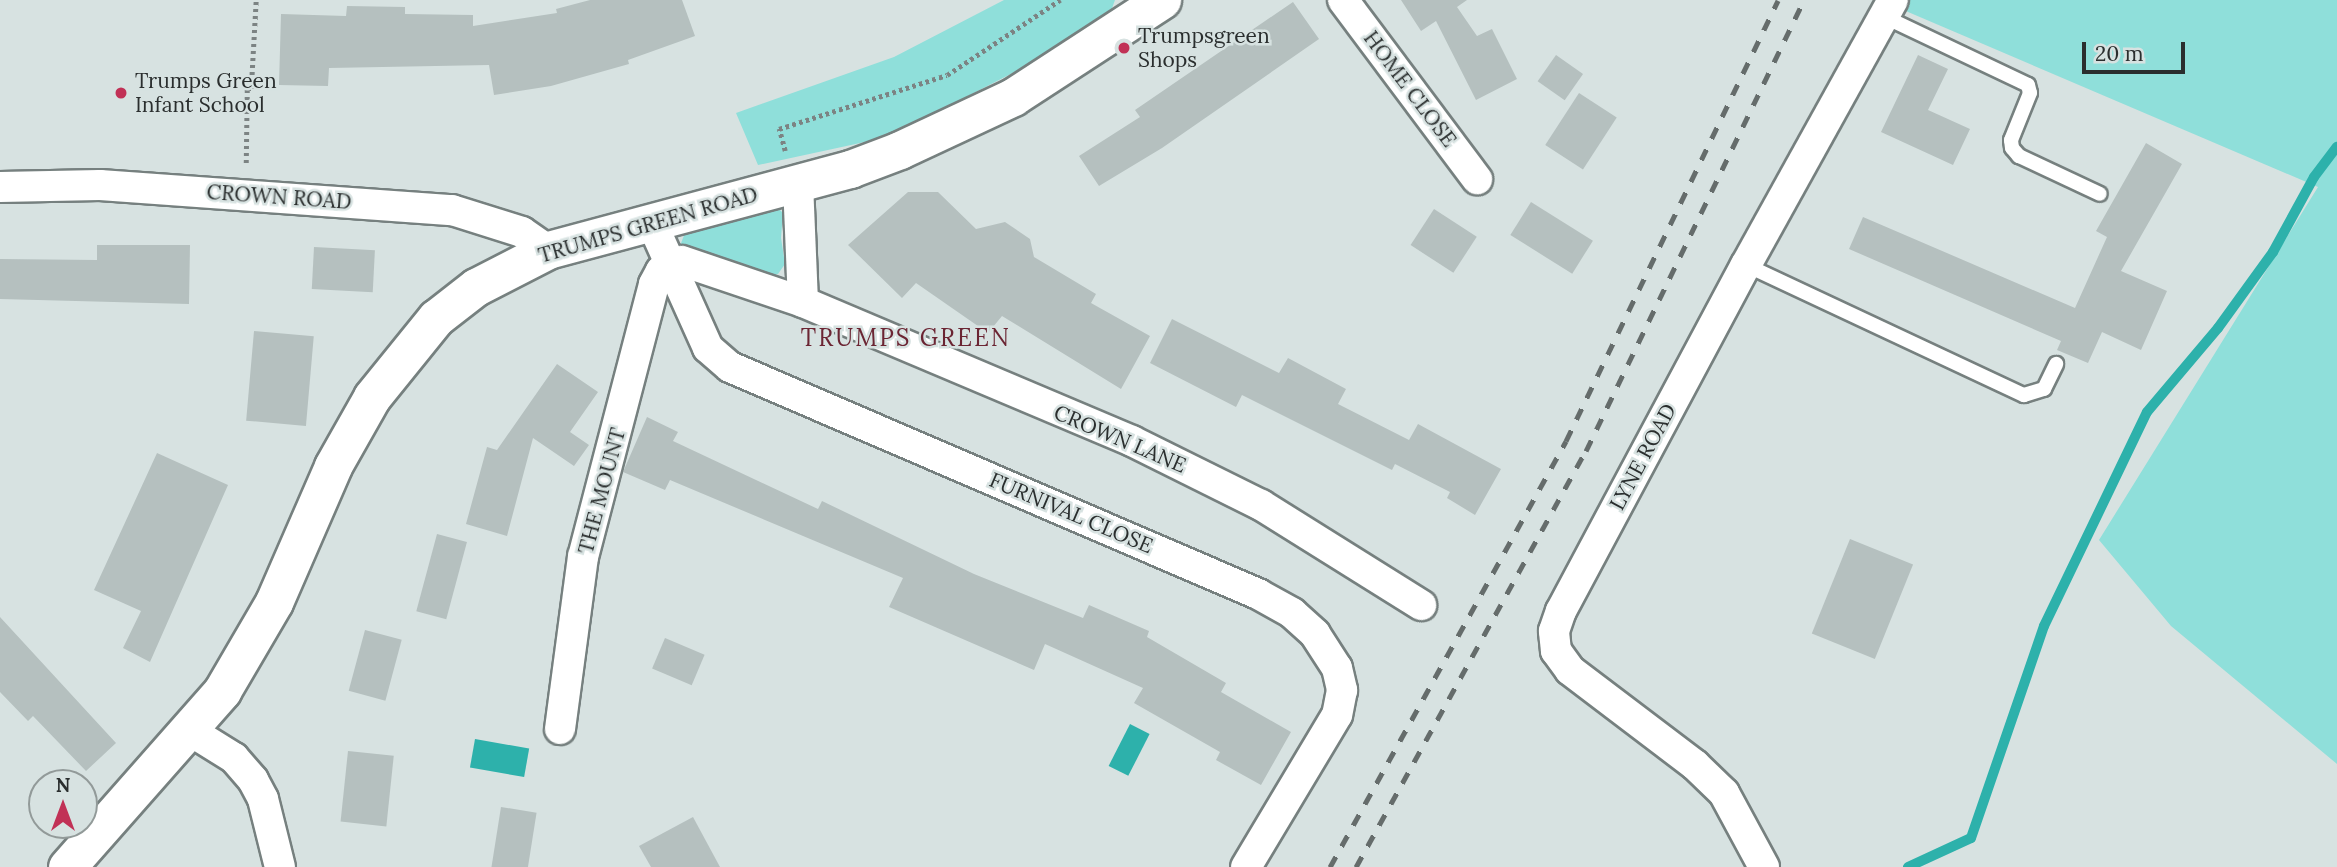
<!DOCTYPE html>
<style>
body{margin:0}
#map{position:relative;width:2337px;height:867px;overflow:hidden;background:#d7e2e1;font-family:Lora,serif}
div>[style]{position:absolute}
.green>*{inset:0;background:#8fdfda}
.water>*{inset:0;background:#2db1ab;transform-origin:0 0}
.stream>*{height:10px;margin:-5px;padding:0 5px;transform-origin:5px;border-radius:5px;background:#2db1ab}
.building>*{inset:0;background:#b5c0bf;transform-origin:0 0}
.path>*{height:4.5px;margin-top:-2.25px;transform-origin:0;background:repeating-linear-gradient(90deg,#7c8383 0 3.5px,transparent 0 7px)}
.roads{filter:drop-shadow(2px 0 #76807f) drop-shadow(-2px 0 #76807f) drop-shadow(0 2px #76807f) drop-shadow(0 -2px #76807f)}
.service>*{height:14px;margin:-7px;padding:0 7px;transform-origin:7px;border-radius:7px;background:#fff}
.minor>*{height:30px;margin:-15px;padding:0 15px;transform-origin:15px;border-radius:15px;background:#fff}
.tertiary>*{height:37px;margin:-18.5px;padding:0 18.5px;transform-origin:18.5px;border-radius:18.5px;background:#fff}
.rail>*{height:5px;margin-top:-2.5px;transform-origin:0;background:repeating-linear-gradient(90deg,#656c6b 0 12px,transparent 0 24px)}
.dots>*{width:19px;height:19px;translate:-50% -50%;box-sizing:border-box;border:4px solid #d7e2e1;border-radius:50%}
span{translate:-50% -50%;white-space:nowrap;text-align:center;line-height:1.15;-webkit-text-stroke:5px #d7e2e1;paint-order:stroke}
.poi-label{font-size:21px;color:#2a2e2e}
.left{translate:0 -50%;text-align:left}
.street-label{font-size:21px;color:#2a2e2e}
.quarter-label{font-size:24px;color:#6b2533;letter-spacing:2px}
.north{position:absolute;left:28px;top:769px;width:70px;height:70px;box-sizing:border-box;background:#d7e2e1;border:2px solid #929a99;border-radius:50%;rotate:0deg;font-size:19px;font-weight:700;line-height:28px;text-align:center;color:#2a2e2e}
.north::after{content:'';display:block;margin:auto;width:24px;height:32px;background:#c13156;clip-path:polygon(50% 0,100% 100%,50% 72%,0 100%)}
.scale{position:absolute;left:2082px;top:42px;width:103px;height:32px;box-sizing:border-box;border:4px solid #2a2e2e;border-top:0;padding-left:9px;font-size:21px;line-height:24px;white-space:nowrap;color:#2a2e2e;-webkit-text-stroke:5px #d7e2e1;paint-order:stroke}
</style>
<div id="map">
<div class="green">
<div style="clip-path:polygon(1004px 0,1115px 0,1106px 25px,888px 137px,758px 165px,736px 113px,894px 57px)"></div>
<div style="clip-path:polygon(1880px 0,2337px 0,2337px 764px,2171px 626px,2099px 540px,2318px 187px)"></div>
<div style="clip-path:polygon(776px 206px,783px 213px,781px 238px,785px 264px,778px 274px,766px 277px,685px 253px,680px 246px,686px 230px)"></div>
</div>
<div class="water">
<div style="left:1130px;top:724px;width:22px;height:47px;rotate:27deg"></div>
<div style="left:475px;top:739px;width:55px;height:29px;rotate:10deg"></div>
</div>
<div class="stream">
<div style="left:1908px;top:867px;width:69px;rotate:-24.7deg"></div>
<div style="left:1971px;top:838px;width:224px;rotate:-71deg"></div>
<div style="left:2044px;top:626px;width:237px;rotate:-64.3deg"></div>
<div style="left:2147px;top:412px;width:110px;rotate:-49.8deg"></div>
<div style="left:2218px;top:328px;width:94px;rotate:-54.1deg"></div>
<div style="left:2273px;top:252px;width:85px;rotate:-61.3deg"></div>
<div style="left:2314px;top:177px;width:38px;rotate:-53deg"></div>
</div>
<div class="building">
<div style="clip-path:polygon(590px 0,682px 0,695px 36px,628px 60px,629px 64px,551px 86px,494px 95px,489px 65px,329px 68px,328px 86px,279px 85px,281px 14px,346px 16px,347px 6px,405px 7px,405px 14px,473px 15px,473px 26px,557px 13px,556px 9px)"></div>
<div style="clip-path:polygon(1401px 0,1467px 0,1457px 7px,1477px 36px,1492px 29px,1517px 79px,1476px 100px,1436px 21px,1421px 31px)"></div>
<div style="clip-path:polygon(1293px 2px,1319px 39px,1162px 148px,1099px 186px,1079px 156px,1140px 117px,1135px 110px)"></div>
<div style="left:1556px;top:55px;width:33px;height:32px;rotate:35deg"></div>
<div style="clip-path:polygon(1918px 55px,1948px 69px,1928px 110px,1970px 129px,1953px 165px,1881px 132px)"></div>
<div style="left:1579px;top:93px;width:45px;height:62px;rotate:33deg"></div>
<div style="clip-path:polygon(2146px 143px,2182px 164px,2121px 271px,2167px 291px,2141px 350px,2102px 332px,2088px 363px,2057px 350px,2061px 341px,1849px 249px,1863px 217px,2075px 308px,2107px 237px,2096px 231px)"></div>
<div style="clip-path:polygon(908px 192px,938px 192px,976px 229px,1005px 222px,1030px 239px,1034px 257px,1096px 294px,1091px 303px,1150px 336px,1121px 389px,1002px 316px,988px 333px,916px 283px,902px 298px,848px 245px)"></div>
<div style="left:1531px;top:202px;width:73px;height:39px;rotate:32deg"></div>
<div style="left:1434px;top:209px;width:51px;height:43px;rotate:33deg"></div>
<div style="clip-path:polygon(97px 245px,190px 245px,189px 304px,0 299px,0 259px,97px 260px)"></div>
<div style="left:314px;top:247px;width:61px;height:42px;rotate:3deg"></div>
<div style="clip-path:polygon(1172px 319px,1279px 373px,1288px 358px,1346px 389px,1338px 404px,1409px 440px,1418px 424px,1501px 469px,1475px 515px,1447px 498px,1450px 492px,1395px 464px,1392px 470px,1242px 395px,1236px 407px,1150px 363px)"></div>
<div style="left:254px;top:331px;width:60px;height:90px;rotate:5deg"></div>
<div style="clip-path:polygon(557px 364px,598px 392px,570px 432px,589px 445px,574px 466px,533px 438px,507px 536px,466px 524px,487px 447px,497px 450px)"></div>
<div style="clip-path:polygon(647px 417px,678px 432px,673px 441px,818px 509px,822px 501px,974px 574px,1083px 618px,1089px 605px,1149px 631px,1147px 637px,1226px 683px,1221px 692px,1291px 732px,1261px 785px,1216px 760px,1220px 752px,1134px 703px,1143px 688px,1045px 644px,1034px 670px,889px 607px,903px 578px,670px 480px,665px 490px,623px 472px)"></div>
<div style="clip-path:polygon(157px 453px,228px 485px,150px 662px,123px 648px,141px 611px,94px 590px)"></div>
<div style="left:437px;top:534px;width:31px;height:80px;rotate:15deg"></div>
<div style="left:1850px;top:539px;width:68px;height:102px;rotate:22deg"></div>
<div style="clip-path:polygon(0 617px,116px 743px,86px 771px,33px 716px,28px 721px,0 692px)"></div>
<div style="left:365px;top:630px;width:38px;height:63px;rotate:15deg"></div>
<div style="left:665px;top:638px;width:43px;height:33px;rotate:23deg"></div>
<div style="left:348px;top:751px;width:46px;height:71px;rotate:6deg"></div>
<div style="left:501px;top:807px;width:36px;height:61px;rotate:9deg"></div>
<div style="clip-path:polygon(693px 817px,720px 867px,651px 867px,639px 846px)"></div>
</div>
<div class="path">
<div style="left:785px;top:151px;width:23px;rotate:-105deg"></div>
<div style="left:779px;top:129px;width:176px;rotate:-17.8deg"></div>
<div style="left:947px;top:75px;width:136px;rotate:-33.6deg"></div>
<div style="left:246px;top:163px;width:74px;rotate:-89.2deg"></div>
<div style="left:247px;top:89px;width:4px"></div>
<div style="left:251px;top:89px;width:89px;rotate:-86.8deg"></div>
</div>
<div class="roads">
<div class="service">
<div style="left:1885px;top:17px;width:158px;rotate:25.4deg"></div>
<div style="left:2028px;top:85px;width:8px;rotate:76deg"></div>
<div style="left:2030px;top:93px;width:51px;rotate:112deg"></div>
<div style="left:2011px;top:140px;width:8px;rotate:83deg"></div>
<div style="left:2012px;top:148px;width:11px;rotate:49deg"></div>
<div style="left:2019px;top:156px;width:89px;rotate:25.1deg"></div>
<div style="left:1746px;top:265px;width:307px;rotate:25.1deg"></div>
<div style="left:2024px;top:395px;width:21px;rotate:-17deg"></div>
<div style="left:2044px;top:389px;width:28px;rotate:-64deg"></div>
</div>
<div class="minor">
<div style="left:1343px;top:0;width:224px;rotate:53.2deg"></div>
<div style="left:798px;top:183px;width:119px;rotate:87.6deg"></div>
<div style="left:0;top:187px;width:100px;rotate:-1.1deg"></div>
<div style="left:100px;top:185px;width:353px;rotate:4.1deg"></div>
<div style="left:452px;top:210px;width:73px;rotate:17.4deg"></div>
<div style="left:522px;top:232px;width:32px;rotate:35deg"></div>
<div style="left:651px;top:221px;width:139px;rotate:65.8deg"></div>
<div style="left:708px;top:348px;width:29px;rotate:41deg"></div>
<div style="left:730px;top:367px;width:575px;rotate:23.26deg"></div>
<div style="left:1258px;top:594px;width:39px;rotate:29deg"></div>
<div style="left:1292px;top:613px;width:31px;rotate:42deg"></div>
<div style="left:1315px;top:634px;width:40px;rotate:57.1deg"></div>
<div style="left:1337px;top:668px;width:23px;rotate:77deg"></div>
<div style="left:1342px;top:690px;width:25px;rotate:101deg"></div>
<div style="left:1337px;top:715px;width:177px;rotate:120.9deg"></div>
<div style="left:560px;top:729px;width:174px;rotate:-82.4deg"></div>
<div style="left:583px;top:557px;width:282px;rotate:-75.4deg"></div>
<div style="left:654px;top:284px;width:15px;rotate:-62deg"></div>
<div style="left:661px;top:271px;width:23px;rotate:-25deg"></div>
<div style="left:682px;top:261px;width:128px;rotate:18.7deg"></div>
<div style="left:803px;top:302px;width:357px;rotate:22.9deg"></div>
<div style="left:1132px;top:441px;width:144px;rotate:26.4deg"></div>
<div style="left:1261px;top:505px;width:189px;rotate:32deg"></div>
<div style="left:189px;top:730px;width:53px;rotate:31.9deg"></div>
<div style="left:234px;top:758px;width:29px;rotate:49deg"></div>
<div style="left:253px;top:780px;width:21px;rotate:62deg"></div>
<div style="left:263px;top:799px;width:70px;rotate:76deg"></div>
<div style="left:1764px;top:867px;width:84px;rotate:-118.4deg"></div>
<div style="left:1724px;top:793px;width:40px;rotate:-136deg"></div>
<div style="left:1695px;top:765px;width:157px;rotate:-142.8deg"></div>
<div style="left:1570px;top:670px;width:24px;rotate:-126deg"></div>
<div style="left:1556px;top:651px;width:20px;rotate:-96deg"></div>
<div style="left:1554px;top:631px;width:21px;rotate:-71deg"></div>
<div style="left:1561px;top:611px;width:392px;rotate:-61.9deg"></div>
<div style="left:1746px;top:265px;width:303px;rotate:-61deg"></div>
</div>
<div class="tertiary">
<div style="left:67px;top:867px;width:235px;rotate:-48.6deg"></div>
<div style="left:222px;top:691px;width:103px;rotate:-59.7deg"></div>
<div style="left:274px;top:602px;width:148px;rotate:-66.5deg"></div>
<div style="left:333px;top:466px;width:79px;rotate:-60.5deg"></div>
<div style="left:372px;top:397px;width:102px;rotate:-51deg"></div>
<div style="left:436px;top:318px;width:51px;rotate:-37.8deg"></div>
<div style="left:476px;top:287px;width:81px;rotate:-27.2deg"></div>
<div style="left:548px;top:250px;width:313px;rotate:-15deg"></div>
<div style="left:850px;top:169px;width:53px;rotate:-20.8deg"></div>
<div style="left:900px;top:150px;width:125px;rotate:-25.1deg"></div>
<div style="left:1013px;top:97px;width:178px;rotate:-33.1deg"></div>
</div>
</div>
<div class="rail">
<div style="left:1330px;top:867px;width:487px;rotate:-61deg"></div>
<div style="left:1566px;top:441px;width:489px;rotate:-64.3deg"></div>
<div style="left:1356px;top:867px;width:475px;rotate:-61.1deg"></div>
<div style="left:1586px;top:451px;width:501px;rotate:-64.2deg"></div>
</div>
<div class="dots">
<div style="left:1124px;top:48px;background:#c13156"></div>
<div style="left:121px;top:93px;background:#c13156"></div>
</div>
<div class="poi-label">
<span class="left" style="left:1138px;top:48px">Trumpsgreen<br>Shops</span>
<span class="left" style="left:135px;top:93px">Trumps Green<br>Infant School</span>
</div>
<div class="street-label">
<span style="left:1410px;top:89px;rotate:53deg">HOME CLOSE</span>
<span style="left:279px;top:197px;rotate:4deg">CROWN ROAD</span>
<span style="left:648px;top:225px;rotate:-16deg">TRUMPS GREEN ROAD</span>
<span style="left:1120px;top:439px;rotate:23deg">CROWN LANE</span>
<span style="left:1643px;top:457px;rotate:-62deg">LYNE ROAD</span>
<span style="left:602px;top:491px;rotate:-75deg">THE MOUNT</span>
<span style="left:1071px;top:513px;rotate:23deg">FURNIVAL CLOSE</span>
</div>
<div class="quarter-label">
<span style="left:906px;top:338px">TRUMPS GREEN</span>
</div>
<div class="north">N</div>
<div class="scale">20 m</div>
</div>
